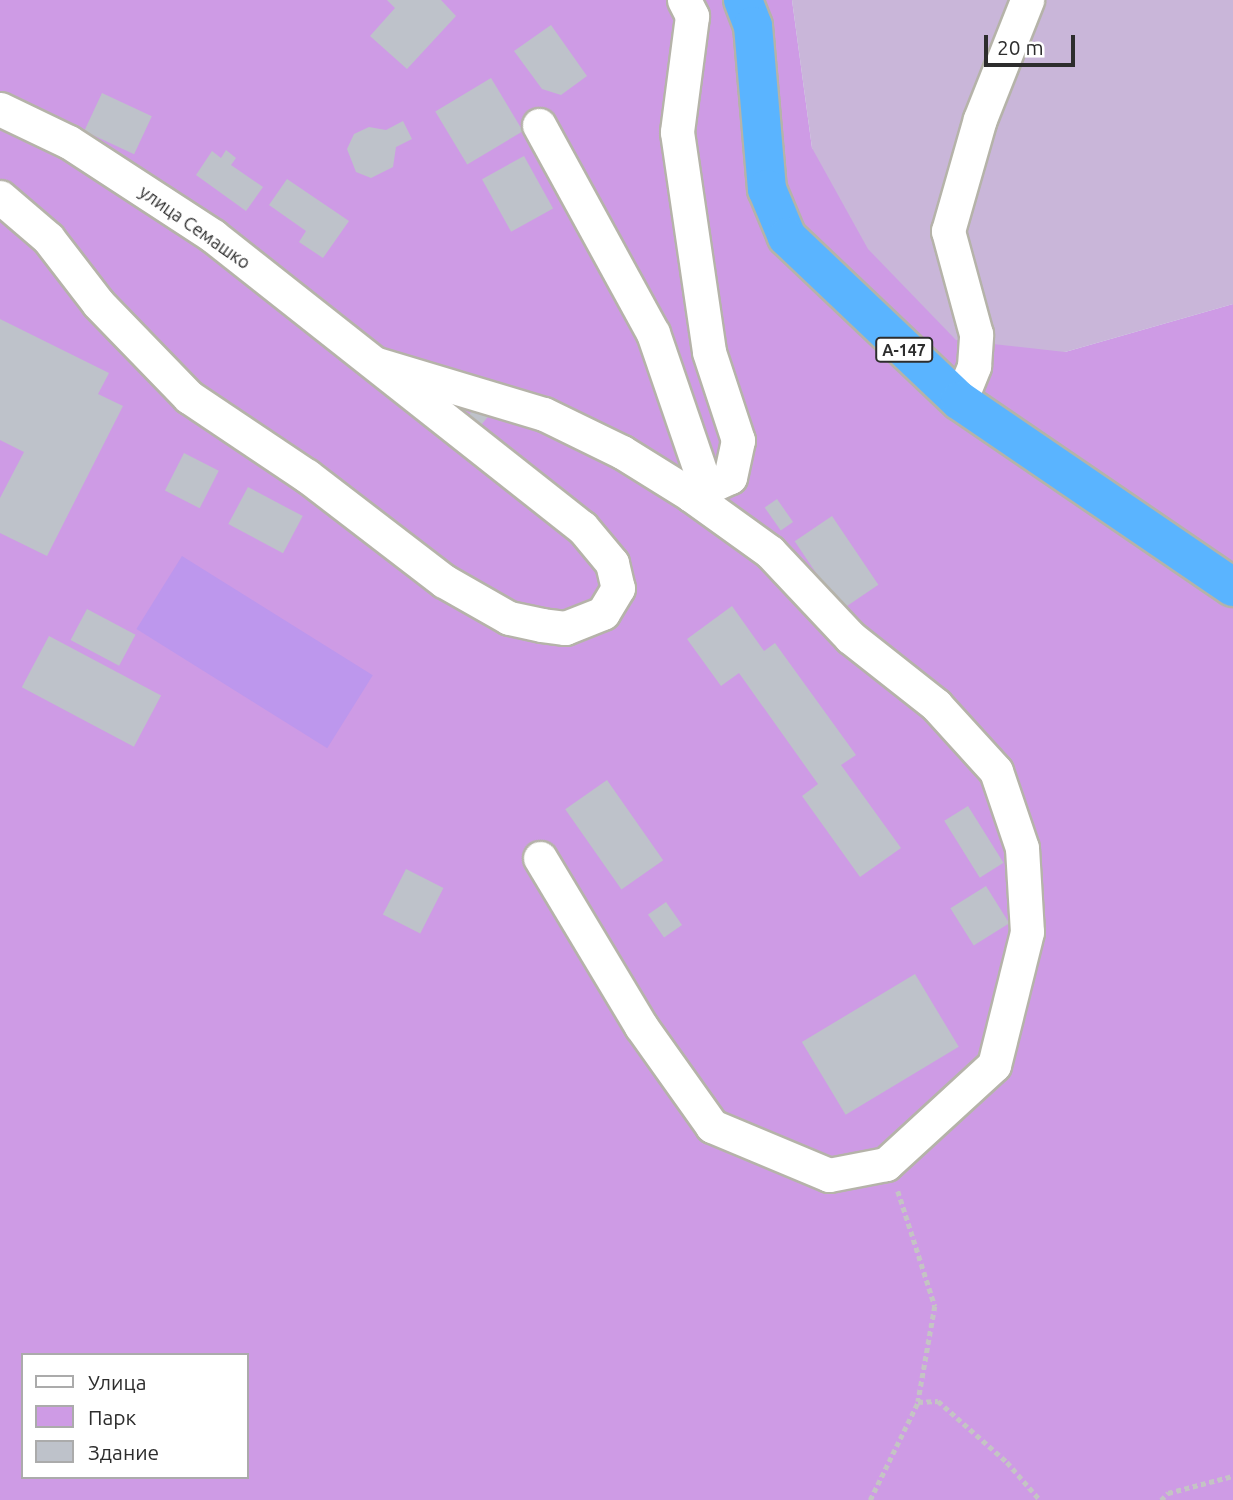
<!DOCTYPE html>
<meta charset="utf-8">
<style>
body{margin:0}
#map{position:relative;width:1233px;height:1500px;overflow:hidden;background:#dfe5ee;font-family:Ubuntu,sans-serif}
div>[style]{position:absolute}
.green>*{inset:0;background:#ce9be5}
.cemetery>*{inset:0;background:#c9b6d9}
.pitch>*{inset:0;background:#bd97ed;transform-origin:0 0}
.building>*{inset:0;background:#bec2ca;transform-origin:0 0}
.path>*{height:4.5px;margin-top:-2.25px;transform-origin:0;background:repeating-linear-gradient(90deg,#c4c4c4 0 5px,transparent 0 8.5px)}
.roads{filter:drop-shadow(2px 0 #b5b3a9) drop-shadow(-2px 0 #b5b3a9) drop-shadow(0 2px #b5b3a9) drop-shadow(0 -2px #b5b3a9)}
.minor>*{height:33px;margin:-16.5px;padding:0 16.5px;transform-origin:16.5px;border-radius:16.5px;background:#fff}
.highway>*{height:38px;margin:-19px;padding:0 19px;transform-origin:19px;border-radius:19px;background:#5ab4ff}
span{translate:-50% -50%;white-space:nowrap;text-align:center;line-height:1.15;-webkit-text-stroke:7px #fff;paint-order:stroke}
.shield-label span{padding:2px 5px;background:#fff;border:2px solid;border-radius:5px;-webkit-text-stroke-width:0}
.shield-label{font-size:16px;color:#2d2d2d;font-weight:700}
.street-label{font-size:18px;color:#2d2d2d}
.legend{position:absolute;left:21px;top:1353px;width:228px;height:126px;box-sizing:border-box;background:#fff;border:2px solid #ababab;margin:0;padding:9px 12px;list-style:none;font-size:21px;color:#2d2d2d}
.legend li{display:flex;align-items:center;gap:14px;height:35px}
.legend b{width:35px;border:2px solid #ababab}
.scale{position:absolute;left:984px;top:35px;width:91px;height:32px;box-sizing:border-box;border:4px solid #2d2d2d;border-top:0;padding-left:9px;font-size:21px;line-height:24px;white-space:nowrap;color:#2d2d2d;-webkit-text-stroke:5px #fff;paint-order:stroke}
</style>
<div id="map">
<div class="green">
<div style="clip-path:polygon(evenodd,0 0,792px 0,812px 148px,1065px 352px,1233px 304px,1233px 1500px,0 1500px,0 0,23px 1355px,247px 1355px,247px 1477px,23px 1477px,23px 1355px)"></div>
</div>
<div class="cemetery">
<div style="clip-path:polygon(792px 0,1233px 0,1233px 304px,1065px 352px,956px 340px,868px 249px,812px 148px)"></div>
</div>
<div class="pitch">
<div style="left:182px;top:556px;width:225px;height:86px;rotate:32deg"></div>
</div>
<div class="building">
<div style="clip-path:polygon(387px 0,441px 0,456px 16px,407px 69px,370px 36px,395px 8px)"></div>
<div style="clip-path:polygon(551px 25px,587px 76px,561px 95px,542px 89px,514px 51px)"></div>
<div style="left:491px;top:78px;width:62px;height:65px;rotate:59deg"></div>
<div style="left:102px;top:93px;width:55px;height:42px;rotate:25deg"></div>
<div style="clip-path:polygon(403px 121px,412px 139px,396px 147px,393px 167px,371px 178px,356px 172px,347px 149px,354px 134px,369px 127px,386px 130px)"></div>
<div style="clip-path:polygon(226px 150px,236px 158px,231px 165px,263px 187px,246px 211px,196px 175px,212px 151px,221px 158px)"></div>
<div style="left:524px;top:156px;width:60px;height:48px;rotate:61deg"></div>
<div style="clip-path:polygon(287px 179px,349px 221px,323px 258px,299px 242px,306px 231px,269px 205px)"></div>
<div style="clip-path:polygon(0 319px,109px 373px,98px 394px,123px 406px,47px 556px,0 533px,0 498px,24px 452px,0 440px)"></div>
<div style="left:477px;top:405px;width:16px;height:13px;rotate:40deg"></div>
<div style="left:184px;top:453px;width:39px;height:42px;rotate:27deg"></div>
<div style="left:248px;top:487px;width:62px;height:42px;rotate:28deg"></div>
<div style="left:777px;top:499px;width:28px;height:15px;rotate:55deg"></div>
<div style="left:832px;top:516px;width:83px;height:45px;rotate:56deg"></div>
<div style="clip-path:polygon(732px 606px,764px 651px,775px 643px,856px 755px,841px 765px,901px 848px,860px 877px,802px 796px,818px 784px,739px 673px,721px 686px,687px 639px)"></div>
<div style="left:87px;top:609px;width:55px;height:35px;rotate:28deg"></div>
<div style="left:49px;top:636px;width:127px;height:58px;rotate:28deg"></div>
<div style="left:607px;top:780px;width:98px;height:51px;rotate:55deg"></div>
<div style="left:968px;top:806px;width:67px;height:28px;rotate:58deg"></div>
<div style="left:406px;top:869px;width:42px;height:51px;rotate:27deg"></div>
<div style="left:986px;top:886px;width:44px;height:42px;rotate:58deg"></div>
<div style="left:666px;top:902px;width:28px;height:22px;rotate:55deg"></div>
<div style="left:915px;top:974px;width:85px;height:132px;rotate:59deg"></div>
</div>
<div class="path">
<div style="left:898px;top:1191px;width:121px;rotate:72.2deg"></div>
<div style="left:935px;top:1306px;width:97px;rotate:100deg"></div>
<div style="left:918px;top:1402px;width:20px;rotate:-3deg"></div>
<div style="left:938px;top:1401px;width:92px;rotate:41.5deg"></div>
<div style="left:1007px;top:1462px;width:50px;rotate:49deg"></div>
<div style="left:870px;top:1500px;width:109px;rotate:-63.9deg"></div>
<div style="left:1161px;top:1500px;width:10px;rotate:-45deg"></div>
<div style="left:1168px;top:1493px;width:67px;rotate:-14.7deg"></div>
</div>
<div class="roads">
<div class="minor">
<div style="left:684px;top:0;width:18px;rotate:63deg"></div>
<div style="left:692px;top:16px;width:117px;rotate:97.4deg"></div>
<div style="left:677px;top:132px;width:222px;rotate:81.7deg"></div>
<div style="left:709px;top:352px;width:93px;rotate:71.8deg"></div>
<div style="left:738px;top:440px;width:38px;rotate:102deg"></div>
<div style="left:730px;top:477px;width:43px;rotate:155.2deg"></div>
<div style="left:0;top:109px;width:76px;rotate:25.6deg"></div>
<div style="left:69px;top:142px;width:172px;rotate:33.1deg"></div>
<div style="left:213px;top:236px;width:470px;rotate:38.3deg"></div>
<div style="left:582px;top:527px;width:47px;rotate:50.2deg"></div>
<div style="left:612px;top:563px;width:26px;rotate:77deg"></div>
<div style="left:618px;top:588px;width:29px;rotate:121deg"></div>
<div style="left:603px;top:613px;width:41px;rotate:158.5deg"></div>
<div style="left:565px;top:628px;width:23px;rotate:-173deg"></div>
<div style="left:542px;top:625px;width:34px;rotate:-168deg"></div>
<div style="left:509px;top:618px;width:75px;rotate:-150.4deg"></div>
<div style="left:444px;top:581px;width:173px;rotate:-142.5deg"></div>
<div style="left:307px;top:476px;width:142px;rotate:-146.2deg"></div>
<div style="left:189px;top:397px;width:131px;rotate:-134.1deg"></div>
<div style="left:98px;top:303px;width:82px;rotate:-127.6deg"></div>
<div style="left:48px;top:238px;width:63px;rotate:-139.5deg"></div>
<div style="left:539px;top:125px;width:237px;rotate:61.3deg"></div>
<div style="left:653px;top:333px;width:164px;rotate:71.1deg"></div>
<div style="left:377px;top:364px;width:174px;rotate:16.7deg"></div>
<div style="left:544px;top:414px;width:87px;rotate:26deg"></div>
<div style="left:622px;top:452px;width:81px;rotate:31.9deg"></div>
<div style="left:691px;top:495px;width:97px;rotate:35.8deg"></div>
<div style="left:770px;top:552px;width:117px;rotate:46.7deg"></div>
<div style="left:850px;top:637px;width:110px;rotate:38.3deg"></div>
<div style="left:936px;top:705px;width:89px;rotate:47.7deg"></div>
<div style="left:996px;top:771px;width:81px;rotate:71.3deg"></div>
<div style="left:1022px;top:848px;width:84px;rotate:86.6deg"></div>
<div style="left:1027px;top:932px;width:137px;rotate:103.9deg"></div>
<div style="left:994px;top:1065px;width:147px;rotate:137.5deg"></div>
<div style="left:886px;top:1164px;width:58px;rotate:169.1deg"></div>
<div style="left:829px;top:1175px;width:127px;rotate:-157.3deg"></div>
<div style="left:712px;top:1126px;width:123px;rotate:-125.4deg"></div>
<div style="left:641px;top:1026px;width:196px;rotate:-121deg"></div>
<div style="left:960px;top:401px;width:38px;rotate:-68deg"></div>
<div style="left:974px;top:366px;width:32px;rotate:-86deg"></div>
<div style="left:976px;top:334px;width:107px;rotate:-105.2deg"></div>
<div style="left:948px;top:231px;width:116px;rotate:-74.1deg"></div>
<div style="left:980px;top:119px;width:128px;rotate:-68.4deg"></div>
</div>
<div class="highway">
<div style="left:743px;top:0;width:28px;rotate:69deg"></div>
<div style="left:753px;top:26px;width:164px;rotate:85.1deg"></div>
<div style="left:767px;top:189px;width:52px;rotate:67.4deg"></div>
<div style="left:787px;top:237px;width:238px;rotate:43.5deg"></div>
<div style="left:960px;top:401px;width:330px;rotate:34.3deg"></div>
</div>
</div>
<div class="shield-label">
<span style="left:904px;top:350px">А-147</span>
</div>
<div class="street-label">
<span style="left:195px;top:227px;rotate:35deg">улица Семашко</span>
</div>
<ul class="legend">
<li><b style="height:9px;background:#fff"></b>Улица</li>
<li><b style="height:19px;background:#ce9be5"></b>Парк</li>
<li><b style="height:19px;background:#bec2ca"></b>Здание</li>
</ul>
<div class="scale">20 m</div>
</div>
